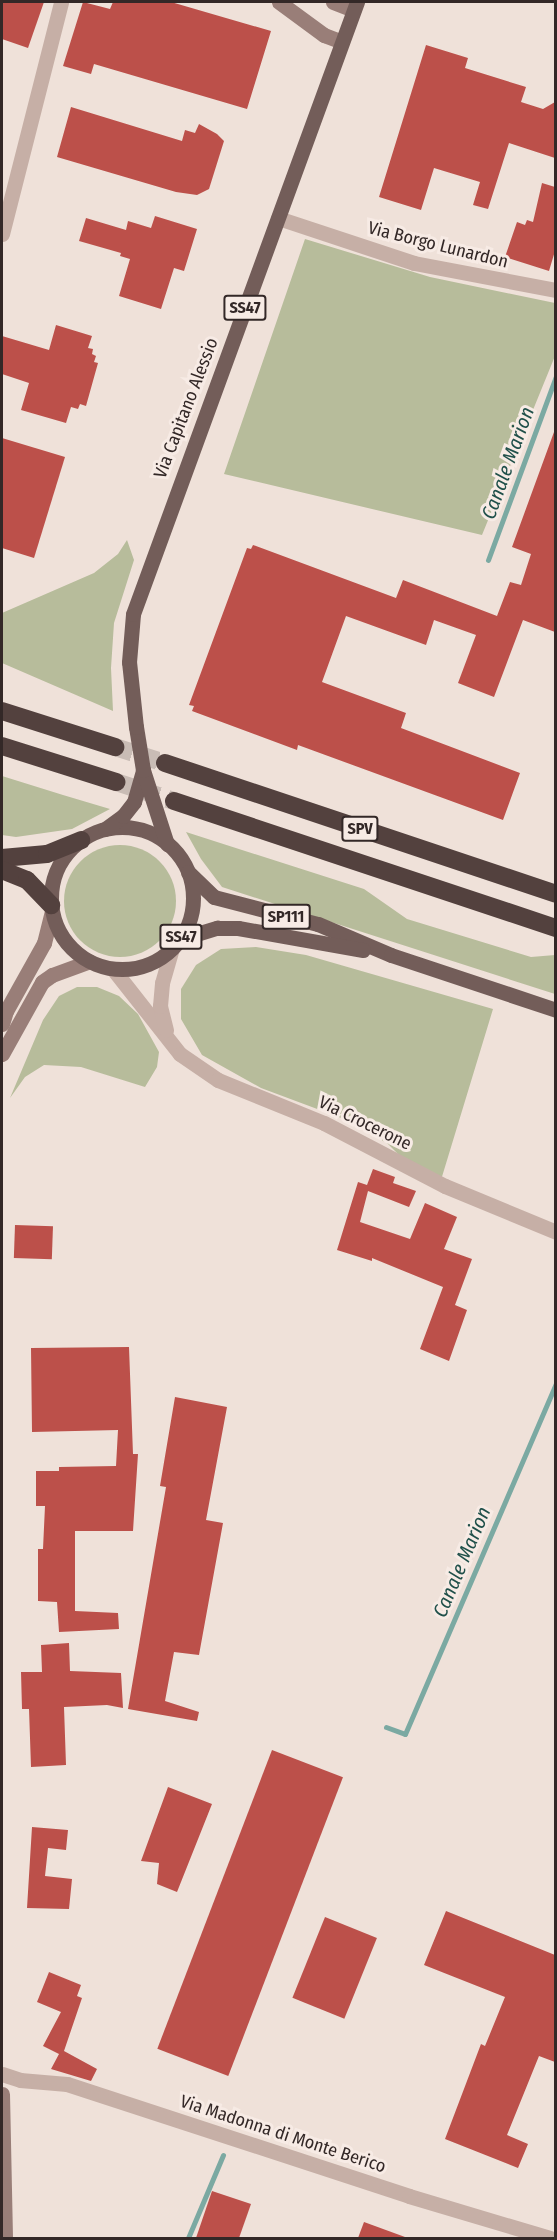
<!DOCTYPE html>
<style>
body{margin:0}
#map{position:relative;width:557px;height:2240px;overflow:hidden;background:#efe1d9;font-family:"Fira Sans Condensed",sans-serif}
div>[style]{position:absolute}
.green>*{inset:0;background:#b7bc9b}
.round{border-radius:50%}
.stream>*{height:5px;margin:-2.5px;padding:0 2.5px;transform-origin:2.5px;border-radius:2.5px;background:#7ba9a2}
.building>*{inset:0;background:#bc504a;transform-origin:0 0}
.highway-tunnel>*{height:18px;margin-top:-9px;transform-origin:0;background:repeating-linear-gradient(90deg,#c9bcb5 0 18px,transparent 0 27px)}
.street>*{height:15px;margin:-7.5px;padding:0 7.5px;transform-origin:7.5px;border-radius:7.5px;background:#c6afa6}
.secondary>*{height:15px;margin:-7.5px;padding:0 7.5px;transform-origin:7.5px;border-radius:7.5px;background:#997e78}
.primary>*{height:15px;margin:-7.5px;padding:0 7.5px;transform-origin:7.5px;border-radius:7.5px;background:#735d59}
.primary>.ring{margin:-7.5px;padding:0;box-sizing:content-box;background:none;border:15px solid #735d59;border-radius:50%}
.highway>*{height:18px;margin:-9px;padding:0 9px;transform-origin:9px;border-radius:9px;background:#53413e}
span{translate:-50% -50%;white-space:nowrap;text-align:center;line-height:1.15;-webkit-text-stroke:6px #f7ebe5;paint-order:stroke}
.shield-label span{padding:2px 4px;background:#f7ebe5;border:2px solid;border-radius:4px;-webkit-text-stroke-width:0}
.shield-label{font-size:16px;color:#332827;font-weight:700}
.street-label{font-size:18px;color:#332827}
.water-label{font-size:20px;color:#20504a;font-style:italic}
.frame{position:absolute;inset:0;border:3px solid #332827;pointer-events:none}
</style>
<div id="map">
<div class="green">
<div style="clip-path:polygon(305px 239px,430px 277px,555px 303px,555px 356px,482px 535px,224px 474px)"></div>
<div style="clip-path:polygon(127px 540px,134px 560px,114px 623px,111px 668px,113px 711px,2px 663px,2px 613px,94px 573px,118px 554px)"></div>
<div style="clip-path:polygon(2px 776px,63px 795px,110px 809px,72px 829px,16px 837px,2px 835px)"></div>
<div style="clip-path:polygon(186px 832px,364px 889px,407px 919px,531px 957px,555px 955px,555px 994px,222px 887px,201px 859px)"></div>
<div class="round" style="left:64px;top:845px;width:112px;height:112px"></div>
<div style="clip-path:polygon(256px 947px,306px 955px,493px 1009px,441px 1180px,407px 1163px,388px 1144px,352px 1122px,261px 1088px,202px 1055px,181px 1019px,181px 989px,196px 965px,221px 949px)"></div>
<div style="clip-path:polygon(77px 987px,97px 987px,119px 996px,138px 1014px,159px 1052px,157px 1067px,145px 1087px,81px 1067px,44px 1065px,25px 1077px,10px 1098px,43px 1020px,59px 996px)"></div>
</div>
<div class="stream">
<div style="left:488px;top:560px;width:196px;rotate:-69.7deg"></div>
<div style="left:386px;top:1727px;width:20px;rotate:20deg"></div>
<div style="left:405px;top:1734px;width:381px;rotate:-66.7deg"></div>
<div style="left:188px;top:2238px;width:90px;rotate:-67.1deg"></div>
</div>
<div class="building">
<div style="clip-path:polygon(2px 2px,44px 2px,28px 48px,2px 39px)"></div>
<div style="clip-path:polygon(83px 2px,110px 9px,113px 2px,171px 2px,271px 31px,247px 109px,94px 64px,91px 74px,63px 66px)"></div>
<div style="clip-path:polygon(426px 45px,468px 58px,465px 68px,526px 87px,521px 102px,543px 109px,555px 102px,555px 158px,509px 143px,488px 209px,473px 205px,480px 182px,434px 168px,421px 210px,379px 197px)"></div>
<div style="clip-path:polygon(71px 107px,182px 141px,185px 130px,195px 133px,199px 124px,217px 134px,224px 141px,209px 189px,197px 195px,176px 192px,57px 157px)"></div>
<div style="clip-path:polygon(542px 183px,555px 187px,555px 251px,549px 271px,505px 257px,517px 222px,525px 225px,527px 220px,533px 222px)"></div>
<div style="clip-path:polygon(155px 216px,197px 229px,184px 271px,174px 268px,161px 309px,119px 296px,130px 259px,120px 256px,121px 253px,79px 241px,86px 218px,126px 230px,128px 221px,151px 228px)"></div>
<div style="clip-path:polygon(56px 325px,92px 336px,88px 348px,93px 349px,92px 354px,96px 356px,94px 362px,98px 363px,86px 406px,80px 404px,78px 409px,71px 407px,66px 423px,21px 410px,29px 383px,2px 374px,2px 336px,49px 350px)"></div>
<div style="clip-path:polygon(554px 432px,555px 632px,523px 620px,494px 697px,458px 683px,476px 635px,434px 620px,426px 645px,346px 616px,322px 682px,406px 713px,401px 728px,520px 773px,503px 820px,298px 745px,297px 750px,192px 711px,194px 706px,189px 705px,247px 548px,251px 549px,253px 545px,396px 598px,403px 580px,497px 616px,510px 582px,521px 585px,531px 554px,512px 547px)"></div>
<div style="clip-path:polygon(2px 438px,65px 457px,34px 558px,2px 548px)"></div>
<div style="clip-path:polygon(373px 1169px,395px 1177px,393px 1183px,416px 1191px,409px 1207px,368px 1191px,360px 1222px,410px 1239px,425px 1203px,457px 1217px,444px 1249px,472px 1259px,455px 1305px,467px 1310px,449px 1361px,420px 1349px,443px 1287px,372px 1258px,372px 1261px,337px 1250px,358px 1182px,367px 1185px)"></div>
<div style="left:15px;top:1225px;width:38px;height:33px;rotate:2deg"></div>
<div style="clip-path:polygon(129px 1347px,133px 1454px,138px 1454px,133px 1531px,75px 1531px,75px 1611px,118px 1613px,119px 1629px,59px 1632px,57px 1602px,38px 1601px,38px 1549px,43px 1549px,45px 1506px,36px 1506px,36px 1471px,59px 1471px,59px 1467px,116px 1466px,118px 1430px,32px 1432px,31px 1348px)"></div>
<div style="clip-path:polygon(175px 1397px,227px 1407px,206px 1520px,223px 1523px,199px 1655px,174px 1652px,165px 1701px,199px 1712px,197px 1721px,128px 1709px,166px 1487px,160px 1486px)"></div>
<div style="clip-path:polygon(69px 1643px,70px 1671px,121px 1673px,123px 1708px,107px 1705px,64px 1707px,66px 1765px,31px 1767px,29px 1709px,22px 1709px,21px 1672px,42px 1672px,41px 1645px)"></div>
<div style="left:272px;top:1750px;width:76px;height:320px;rotate:21deg"></div>
<div style="clip-path:polygon(168px 1787px,212px 1804px,177px 1892px,157px 1884px,159px 1863px,141px 1861px)"></div>
<div style="clip-path:polygon(32px 1827px,68px 1830px,66px 1850px,48px 1848px,45px 1876px,72px 1879px,69px 1909px,27px 1908px)"></div>
<div style="clip-path:polygon(446px 1911px,555px 1955px,555px 2062px,539px 2056px,507px 2135px,528px 2144px,518px 2168px,445px 2139px,481px 2044px,485px 2046px,505px 1997px,424px 1965px)"></div>
<div style="left:325px;top:1917px;width:56px;height:87px;rotate:22deg"></div>
<div style="clip-path:polygon(49px 1972px,81px 1985px,77px 1996px,82px 1998px,64px 2051px,97px 2069px,91px 2081px,51px 2069px,59px 2054px,43px 2046px,61px 2012px,37px 2002px)"></div>
<div style="clip-path:polygon(212px 2191px,251px 2204px,239px 2238px,196px 2238px)"></div>
<div style="clip-path:polygon(364px 2222px,405px 2237px,404px 2238px,358px 2238px)"></div>
</div>
<div class="highway-tunnel">
<div style="left:115px;top:747px;width:52px;rotate:17.7deg"></div>
<div style="left:116px;top:782px;width:61px;rotate:18.1deg"></div>
</div>
<div class="street">
<div style="left:278px;top:218px;width:143px;rotate:18.3deg"></div>
<div style="left:414px;top:263px;width:145px;rotate:10.8deg"></div>
<div style="left:2px;top:234px;width:239px;rotate:-75.7deg"></div>
<div style="left:113px;top:969px;width:108px;rotate:51.8deg"></div>
<div style="left:180px;top:1054px;width:46px;rotate:34.4deg"></div>
<div style="left:218px;top:1080px;width:114px;rotate:22.1deg"></div>
<div style="left:324px;top:1123px;width:136px;rotate:27.5deg"></div>
<div style="left:445px;top:1186px;width:120px;rotate:22.5deg"></div>
<div style="left:166px;top:1030px;width:25px;rotate:-104deg"></div>
<div style="left:160px;top:1006px;width:23px;rotate:-85deg"></div>
<div style="left:162px;top:983px;width:35px;rotate:-74deg"></div>
<div style="left:2px;top:2074px;width:19px;rotate:18deg"></div>
<div style="left:20px;top:2080px;width:47px;rotate:4.9deg"></div>
<div style="left:67px;top:2084px;width:360px;rotate:18.1deg"></div>
<div style="left:409px;top:2196px;width:147px;rotate:16.6deg"></div>
</div>
<div class="secondary">
<div style="left:279px;top:2px;width:56px;rotate:36.3deg"></div>
<div style="left:324px;top:35px;width:19px;rotate:21deg"></div>
<div style="left:333px;top:2px;width:22px;rotate:21deg"></div>
<div style="left:2px;top:1024px;width:14px;rotate:-73deg"></div>
<div style="left:6px;top:1011px;width:78px;rotate:-60.8deg"></div>
<div style="left:44px;top:943px;width:32px;rotate:-76deg"></div>
<div style="left:2px;top:1054px;width:82px;rotate:-60.9deg"></div>
<div style="left:42px;top:982px;width:12px;rotate:-35deg"></div>
<div style="left:52px;top:975px;width:40px;rotate:-20.2deg"></div>
<div style="left:2px;top:2094px;width:144px;rotate:88.8deg"></div>
</div>
<div class="primary">
<div class="ring" style="left:51px;top:827px;width:127px;height:127px"></div>
<div style="left:105px;top:829px;width:22px;rotate:-36deg"></div>
<div style="left:123px;top:816px;width:18px;rotate:-52deg"></div>
<div style="left:134px;top:802px;width:33px;rotate:-74deg"></div>
<div style="left:167px;top:844px;width:78px;rotate:-108deg"></div>
<div style="left:143px;top:770px;width:44px;rotate:-99.2deg"></div>
<div style="left:136px;top:727px;width:65px;rotate:-96.1deg"></div>
<div style="left:129px;top:662px;width:48px;rotate:-85.2deg"></div>
<div style="left:133px;top:614px;width:652px;rotate:-69.9deg"></div>
<div style="left:188px;top:872px;width:36px;rotate:44deg"></div>
<div style="left:214px;top:897px;width:107px;rotate:14.6deg"></div>
<div style="left:318px;top:924px;width:79px;rotate:23deg"></div>
<div style="left:391px;top:955px;width:174px;rotate:18.4deg"></div>
<div style="left:180px;top:939px;width:39px;rotate:-17deg"></div>
<div style="left:217px;top:928px;width:21px"></div>
<div style="left:238px;top:928px;width:127px;rotate:10deg"></div>
</div>
<div class="highway">
<div style="left:2px;top:711px;width:119px;rotate:17.7deg"></div>
<div style="left:2px;top:746px;width:120px;rotate:17.5deg"></div>
<div style="left:165px;top:763px;width:412px;rotate:18.5deg"></div>
<div style="left:174px;top:801px;width:403px;rotate:18.4deg"></div>
<div style="left:2px;top:858px;width:45px;rotate:-5.1deg"></div>
<div style="left:47px;top:854px;width:37px;rotate:-22deg"></div>
<div style="left:2px;top:870px;width:27px;rotate:22deg"></div>
<div style="left:27px;top:880px;width:35px;rotate:46deg"></div>
</div>
<div class="shield-label">
<span style="left:245px;top:308px">SS47</span>
<span style="left:360px;top:829px">SPV</span>
<span style="left:286px;top:917px">SP111</span>
<span style="left:181px;top:937px">SS47</span>
</div>
<div class="street-label">
<span style="left:438px;top:245px;rotate:14deg">Via Borgo Lunardon</span>
<span style="left:186px;top:408px;rotate:-69deg">Via Capitano Alessio</span>
<span style="left:365px;top:1123px;rotate:26deg">Via Crocerone</span>
<span style="left:283px;top:2134px;rotate:18deg">Via Madonna di Monte Berico</span>
</div>
<div class="water-label">
<span style="left:508px;top:463px;rotate:-70deg">Canale Marion</span>
<span style="left:462px;top:1562px;rotate:-67deg">Canale Marion</span>
</div>
<div class="frame"></div>
</div>
